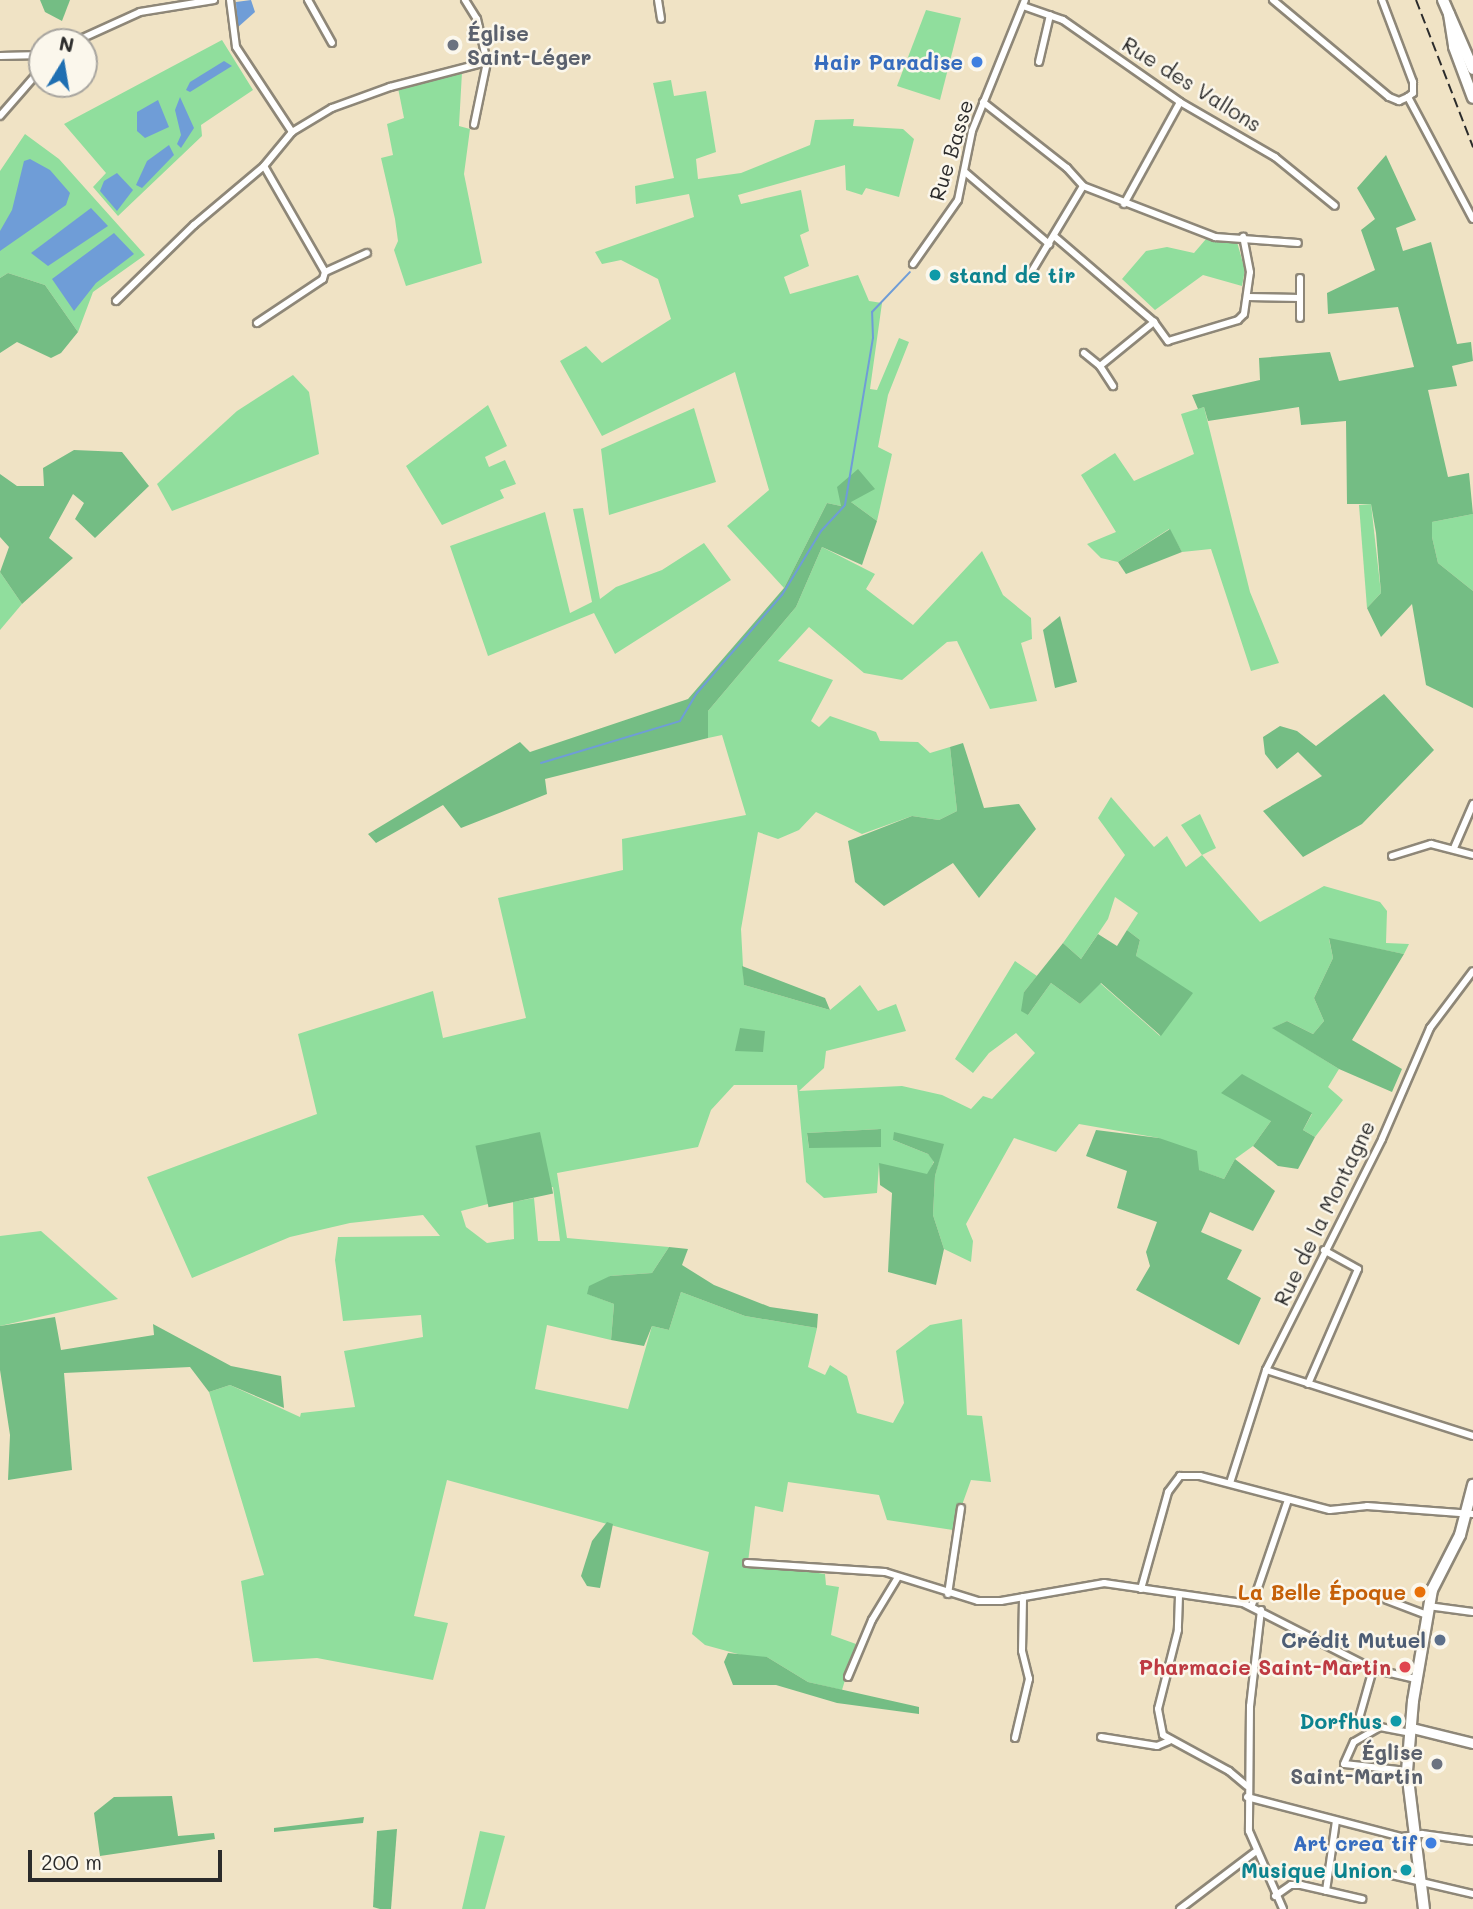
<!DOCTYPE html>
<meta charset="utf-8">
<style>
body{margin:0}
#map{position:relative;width:1473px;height:1909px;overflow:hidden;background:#f0e3c5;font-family:Mali,sans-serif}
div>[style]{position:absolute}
.green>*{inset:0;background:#90de9d}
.forest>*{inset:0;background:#74bd84;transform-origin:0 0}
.water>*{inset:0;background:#6f9dd7}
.stream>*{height:2px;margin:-1px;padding:0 1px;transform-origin:1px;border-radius:1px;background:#6f9dd7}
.roads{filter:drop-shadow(2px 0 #8e8778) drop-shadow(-2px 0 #8e8778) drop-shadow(0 2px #8e8778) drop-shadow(0 -2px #8e8778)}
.street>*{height:6px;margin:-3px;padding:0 3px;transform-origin:3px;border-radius:3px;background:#fff}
.secondary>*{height:9px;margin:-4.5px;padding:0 4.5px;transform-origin:4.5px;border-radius:4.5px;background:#fff}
.primary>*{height:10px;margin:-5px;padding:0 5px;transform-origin:5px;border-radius:5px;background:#fff}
.rail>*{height:2px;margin-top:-1px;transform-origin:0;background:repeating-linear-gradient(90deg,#2b2b2b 0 10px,transparent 0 15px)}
.dots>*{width:19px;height:19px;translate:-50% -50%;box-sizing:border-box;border:4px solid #fbf7ec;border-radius:50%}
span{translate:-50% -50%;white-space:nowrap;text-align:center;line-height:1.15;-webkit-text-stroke:5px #fbf7ec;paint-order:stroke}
.worship-label{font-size:21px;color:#5b616d;font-weight:700}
.left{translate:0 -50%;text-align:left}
.right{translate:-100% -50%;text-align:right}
.shop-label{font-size:21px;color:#366cbe;font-weight:700}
.street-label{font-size:21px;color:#2b2b2b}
.culture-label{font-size:21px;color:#0d838f;font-weight:700}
.food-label{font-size:21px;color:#c56008;font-weight:700}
.service-label{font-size:21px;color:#4e5e75;font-weight:700}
.health-label{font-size:21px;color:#be3a42;font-weight:700}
.north{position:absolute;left:28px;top:28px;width:70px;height:70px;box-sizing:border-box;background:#fbf7ec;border:2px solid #a8a59f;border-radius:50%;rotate:11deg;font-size:19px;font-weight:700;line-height:28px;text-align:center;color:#2b2b2b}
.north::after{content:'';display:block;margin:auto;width:24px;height:32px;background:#1f6fb2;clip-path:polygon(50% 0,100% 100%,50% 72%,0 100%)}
.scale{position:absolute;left:28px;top:1850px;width:194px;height:32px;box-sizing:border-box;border:4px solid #2b2b2b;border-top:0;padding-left:9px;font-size:21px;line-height:24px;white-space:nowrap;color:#2b2b2b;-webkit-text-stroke:5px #fbf7ec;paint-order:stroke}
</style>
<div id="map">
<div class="green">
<div style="clip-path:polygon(926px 10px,961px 18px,940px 100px,897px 86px)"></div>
<div style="clip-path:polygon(222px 40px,253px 90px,201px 125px,202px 136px,118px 216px,93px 187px,106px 173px,64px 124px)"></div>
<div style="clip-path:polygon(462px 72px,459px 126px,470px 129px,464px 174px,482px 263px,406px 286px,394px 250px,398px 241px,395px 219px,381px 158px,393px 155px,387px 124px,404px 118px,398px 88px)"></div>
<div style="clip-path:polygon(671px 80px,674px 96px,706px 91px,716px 152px,696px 159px,698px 179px,741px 173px,810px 145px,815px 120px,854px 119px,853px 126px,903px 129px,914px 139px,899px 197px,866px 188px,862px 195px,846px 190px,845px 165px,738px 195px,741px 204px,801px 190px,809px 231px,800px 235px,809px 266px,784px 277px,790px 294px,858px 275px,869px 301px,882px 303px,870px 389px,877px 390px,899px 338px,909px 342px,888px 395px,878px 447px,892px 454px,877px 521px,851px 502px,841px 506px,827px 503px,784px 588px,727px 526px,769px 490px,735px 372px,602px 436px,560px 361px,586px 346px,602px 363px,671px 319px,658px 279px,621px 260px,602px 264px,595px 252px,694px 217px,689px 194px,636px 204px,635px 186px,674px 178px,653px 83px)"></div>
<div style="clip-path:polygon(25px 134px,59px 159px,145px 255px,93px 292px,78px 332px,45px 285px,8px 273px,0 278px,0 171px)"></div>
<div style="clip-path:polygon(1206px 239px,1237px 242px,1245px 270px,1242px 286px,1203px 275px,1155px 310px,1122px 279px,1146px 251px,1167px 247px,1194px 253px)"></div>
<div style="clip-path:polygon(293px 375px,309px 392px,319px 454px,172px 511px,157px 484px,237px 411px)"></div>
<div style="clip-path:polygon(488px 405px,507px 446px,485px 457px,489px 467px,505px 460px,516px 484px,500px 490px,504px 498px,442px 525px,406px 466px)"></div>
<div style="clip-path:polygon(1204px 407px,1250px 592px,1279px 663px,1251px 671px,1211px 549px,1182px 552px,1169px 529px,1118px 562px,1101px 558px,1087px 544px,1116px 532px,1081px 475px,1115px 453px,1134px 481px,1194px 454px,1181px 414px)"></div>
<div style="clip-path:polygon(694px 408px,716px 482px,609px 515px,601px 449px)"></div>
<div style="clip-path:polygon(1371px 504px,1381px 593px,1367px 608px,1359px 505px)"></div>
<div style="clip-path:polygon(583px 508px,600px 599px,616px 587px,662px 570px,704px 543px,731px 580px,615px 654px,594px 613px,488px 656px,450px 546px,545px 512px,570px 613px,592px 602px,573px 509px)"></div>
<div style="clip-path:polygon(1473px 514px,1473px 591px,1438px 563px,1432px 537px,1432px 522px)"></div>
<div style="clip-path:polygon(evenodd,822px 547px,875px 574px,866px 589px,913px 625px,982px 551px,1003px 595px,1031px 618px,1032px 639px,1021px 643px,1037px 701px,990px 709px,957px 641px,947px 642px,902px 680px,864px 673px,809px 627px,778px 661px,833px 680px,811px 721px,819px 727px,830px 716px,876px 732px,880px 741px,918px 742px,930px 753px,950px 747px,957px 811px,939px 820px,912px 816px,862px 834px,816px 812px,799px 830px,778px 839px,758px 832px,741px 929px,744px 985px,830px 1010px,860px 985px,878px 1011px,896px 1004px,906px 1031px,826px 1051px,824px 1068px,799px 1091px,902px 1086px,942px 1095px,971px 1109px,983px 1096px,992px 1099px,1035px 1053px,1016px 1033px,989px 1053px,973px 1073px,955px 1059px,1015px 961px,1037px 976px,1024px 992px,1028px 1015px,1051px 983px,1080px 1004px,1100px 983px,1160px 1036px,1136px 956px,1140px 940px,1127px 930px,1138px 913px,1115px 897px,1108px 919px,1081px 959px,1063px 943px,1125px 855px,1098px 818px,1111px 797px,1154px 847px,1167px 836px,1186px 867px,1202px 855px,1181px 825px,1200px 814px,1216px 848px,1202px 855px,1260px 922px,1324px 886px,1380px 902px,1387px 911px,1386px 943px,1409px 944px,1404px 954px,1329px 939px,1333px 958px,1314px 998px,1324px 1021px,1313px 1034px,1287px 1021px,1273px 1028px,1339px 1069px,1328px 1087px,1343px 1100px,1315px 1137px,1303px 1130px,1312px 1114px,1271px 1121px,1253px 1146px,1235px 1159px,1224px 1179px,1198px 1170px,1159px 1138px,1079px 1124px,1056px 1152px,1014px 1138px,966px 1224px,973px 1241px,971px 1262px,944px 1249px,933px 1215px,935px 1176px,943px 1144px,893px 1140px,928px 1154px,934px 1161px,928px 1175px,879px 1164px,877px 1193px,824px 1198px,806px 1182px,797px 1085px,734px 1085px,711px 1110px,698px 1147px,557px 1173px,567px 1238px,669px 1247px,652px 1273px,610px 1276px,588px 1294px,614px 1304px,611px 1340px,547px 1325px,535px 1389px,628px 1409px,652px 1326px,669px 1330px,681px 1292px,745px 1316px,817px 1328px,808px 1367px,825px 1375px,830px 1365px,847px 1376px,857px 1413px,893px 1423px,904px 1403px,896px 1351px,930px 1325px,962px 1319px,967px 1415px,982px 1416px,991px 1482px,971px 1480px,953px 1530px,887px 1520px,879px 1495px,788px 1482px,783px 1512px,755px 1506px,748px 1562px,825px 1574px,826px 1585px,839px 1587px,831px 1635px,856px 1644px,842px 1690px,808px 1682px,767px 1657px,756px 1659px,705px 1645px,692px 1634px,709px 1552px,447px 1480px,414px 1616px,448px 1623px,433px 1680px,317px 1658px,253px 1662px,241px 1581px,264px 1575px,209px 1392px,230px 1385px,300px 1417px,301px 1413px,355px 1407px,344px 1351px,423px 1337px,421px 1315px,343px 1321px,335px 1260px,338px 1237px,440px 1236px,423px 1215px,350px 1223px,290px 1237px,192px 1278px,147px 1177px,317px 1114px,298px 1034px,433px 991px,443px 1038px,526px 1018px,498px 898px,623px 870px,622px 839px,746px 815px,722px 735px,708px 738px,708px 711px,796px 607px,822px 547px,881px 1129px,809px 1148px,807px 1134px,807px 1133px,881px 1129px,822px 547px,553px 1187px,560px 1241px,538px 1241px,534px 1198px,513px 1202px,514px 1239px,487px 1243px,466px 1227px,461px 1211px,553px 1187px)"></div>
<div style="clip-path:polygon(0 572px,22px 604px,0 630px)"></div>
<div style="clip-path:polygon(41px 1231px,118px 1299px,0 1326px,0 1236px)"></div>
<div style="clip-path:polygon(480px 1831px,505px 1836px,485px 1909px,462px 1909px)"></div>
</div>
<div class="forest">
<div style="clip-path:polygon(40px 0,70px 0,62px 21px,45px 12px)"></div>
<div style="clip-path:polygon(1386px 155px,1416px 220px,1396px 228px,1403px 251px,1431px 242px,1457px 344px,1471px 342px,1473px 361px,1452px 366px,1457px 386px,1428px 390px,1448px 477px,1469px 473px,1473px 514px,1432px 522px,1432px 537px,1438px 563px,1473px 591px,1473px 708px,1426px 685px,1412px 604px,1381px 637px,1367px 608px,1381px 593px,1376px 533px,1371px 504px,1347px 504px,1346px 421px,1301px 425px,1299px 407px,1208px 421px,1204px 407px,1198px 409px,1192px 395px,1260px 380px,1259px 358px,1330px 352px,1339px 381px,1414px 367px,1398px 307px,1328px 314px,1327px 293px,1375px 270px,1361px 230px,1375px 219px,1357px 188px)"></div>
<div style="clip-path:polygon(8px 273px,45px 285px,78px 332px,61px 353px,51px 358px,17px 342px,0 353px,0 278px)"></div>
<div style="clip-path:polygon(74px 450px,122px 452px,149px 486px,95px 538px,75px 519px,84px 503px,73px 494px,49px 538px,73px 558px,22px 604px,0 572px,9px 547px,0 537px,0 474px,17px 486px,44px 486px,43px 468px)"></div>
<div style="clip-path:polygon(858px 469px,875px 489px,851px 502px,877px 521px,862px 565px,822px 547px,796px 607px,708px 711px,708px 738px,545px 779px,547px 794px,461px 828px,443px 805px,376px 843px,368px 834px,520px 742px,530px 752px,688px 699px,784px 588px,827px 503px,841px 506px,837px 487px)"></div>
<div style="clip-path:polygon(1170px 529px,1182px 552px,1126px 574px,1118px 562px)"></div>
<div style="clip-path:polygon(1060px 616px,1077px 682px,1055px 688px,1043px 630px)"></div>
<div style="clip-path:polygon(1384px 694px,1434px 750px,1362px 824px,1303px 857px,1263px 811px,1322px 776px,1298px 752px,1277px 769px,1265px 754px,1263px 737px,1280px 726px,1297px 731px,1316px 746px)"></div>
<div style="clip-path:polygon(963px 743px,984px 808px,1019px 804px,1036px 829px,979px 898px,953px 863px,884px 906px,855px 882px,848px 841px,912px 816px,939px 820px,957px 811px,950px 747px)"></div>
<div style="clip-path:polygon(1127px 930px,1140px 940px,1136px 956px,1193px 993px,1161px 1036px,1101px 983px,1080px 1004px,1051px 983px,1028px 1015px,1021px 1011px,1024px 992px,1063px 943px,1081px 959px,1098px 934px,1117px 946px)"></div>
<div style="clip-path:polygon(1329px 938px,1404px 954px,1352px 1040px,1402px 1069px,1392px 1092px,1339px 1069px,1272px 1028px,1287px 1021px,1313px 1034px,1324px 1021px,1314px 998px,1333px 958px)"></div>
<div style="clip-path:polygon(742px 966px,825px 998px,830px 1010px,744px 985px)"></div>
<div style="clip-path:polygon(740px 1028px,765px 1031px,763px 1052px,735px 1051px)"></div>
<div style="clip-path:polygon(1242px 1074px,1312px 1113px,1303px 1130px,1315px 1137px,1298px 1169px,1278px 1166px,1253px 1146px,1271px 1121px,1221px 1093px)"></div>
<div style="clip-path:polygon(881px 1129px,881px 1147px,809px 1148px,807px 1133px)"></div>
<div style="clip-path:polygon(1096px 1130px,1159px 1138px,1197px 1151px,1199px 1170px,1224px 1179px,1235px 1159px,1275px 1191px,1253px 1231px,1210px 1212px,1201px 1232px,1242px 1250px,1227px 1279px,1261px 1298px,1239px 1345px,1136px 1290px,1150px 1266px,1146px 1252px,1157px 1222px,1117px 1208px,1127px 1171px,1086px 1156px)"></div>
<div style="left:540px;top:1132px;width:63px;height:66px;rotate:78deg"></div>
<div style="clip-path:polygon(894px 1132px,944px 1144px,935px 1176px,933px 1215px,944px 1249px,936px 1285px,888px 1272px,892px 1193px,880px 1185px,879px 1163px,927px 1174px,934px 1162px,928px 1154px,893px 1140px)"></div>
<div style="clip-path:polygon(669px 1247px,688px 1249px,682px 1265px,714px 1285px,770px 1307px,818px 1314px,817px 1328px,745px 1316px,681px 1292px,669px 1330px,652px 1326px,644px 1346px,611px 1340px,614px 1304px,587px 1294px,589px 1286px,610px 1276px,652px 1273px)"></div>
<div style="clip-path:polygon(55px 1317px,61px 1350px,154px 1335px,153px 1324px,231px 1366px,281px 1376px,284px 1408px,230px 1385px,209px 1392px,190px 1367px,64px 1373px,72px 1470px,8px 1480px,10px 1435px,0 1370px,0 1326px)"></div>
<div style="clip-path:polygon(607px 1522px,613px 1524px,600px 1588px,587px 1586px,581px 1576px,592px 1541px)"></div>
<div style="clip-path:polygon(728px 1653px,767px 1657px,808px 1682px,919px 1707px,919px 1714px,837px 1703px,776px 1685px,733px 1685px,724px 1662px)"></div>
<div style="clip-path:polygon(172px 1796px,178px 1836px,214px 1833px,215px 1839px,100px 1856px,94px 1813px,114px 1797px)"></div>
<div style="clip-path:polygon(364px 1817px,363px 1823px,274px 1832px,274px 1828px)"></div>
<div style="clip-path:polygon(397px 1829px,391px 1909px,380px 1909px,373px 1907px,377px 1831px)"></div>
</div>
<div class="water">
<div style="clip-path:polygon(251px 0,255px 12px,237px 28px,236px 2px)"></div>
<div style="clip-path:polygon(224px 61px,232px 66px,190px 92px,186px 90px,190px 82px)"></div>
<div style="clip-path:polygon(180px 97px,194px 128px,181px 148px,177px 144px,181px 135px,175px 110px)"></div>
<div style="clip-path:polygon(158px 100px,169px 127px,145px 138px,137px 131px,137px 112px)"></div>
<div style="clip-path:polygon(169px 145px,174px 155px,142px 188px,136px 185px,147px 161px)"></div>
<div style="clip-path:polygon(30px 159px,50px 170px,70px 193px,66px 205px,0 251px,0 231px,12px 210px,24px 161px)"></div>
<div style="clip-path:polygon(117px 173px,133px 190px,117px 211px,100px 191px,104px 181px)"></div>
<div style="clip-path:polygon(91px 208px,108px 226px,48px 266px,31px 253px)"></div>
<div style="clip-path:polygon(114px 233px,134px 254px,96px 283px,74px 311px,52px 279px)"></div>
</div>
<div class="stream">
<div style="left:541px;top:763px;width:145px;rotate:-16.8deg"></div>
<div style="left:680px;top:721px;width:33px;rotate:-59deg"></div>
<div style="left:697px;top:693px;width:130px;rotate:-49.1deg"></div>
<div style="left:782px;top:595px;width:75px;rotate:-58.6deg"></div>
<div style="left:821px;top:531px;width:35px;rotate:-47deg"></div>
<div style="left:845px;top:505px;width:169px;rotate:-80.5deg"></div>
<div style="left:873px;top:338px;width:26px;rotate:-92deg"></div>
<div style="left:872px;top:312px;width:55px;rotate:-46.5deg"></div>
</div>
<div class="roads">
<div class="street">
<div style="left:230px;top:0;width:47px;rotate:82.7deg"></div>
<div style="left:236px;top:47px;width:102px;rotate:56.6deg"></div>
<div style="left:308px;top:0;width:49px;rotate:60.8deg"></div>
<div style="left:465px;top:0;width:22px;rotate:58deg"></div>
<div style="left:477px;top:19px;width:44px;rotate:76.9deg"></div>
<div style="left:487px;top:62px;width:64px;rotate:101.7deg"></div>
<div style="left:658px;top:0;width:19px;rotate:81deg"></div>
<div style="left:1273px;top:0;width:151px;rotate:39.9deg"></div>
<div style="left:1389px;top:97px;width:11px;rotate:22deg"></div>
<div style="left:1399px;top:101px;width:10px;rotate:-24deg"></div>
<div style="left:1382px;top:0;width:88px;rotate:69.3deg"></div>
<div style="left:1413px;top:82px;width:11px;rotate:90deg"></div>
<div style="left:1413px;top:93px;width:6px;rotate:141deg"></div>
<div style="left:1023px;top:6px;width:42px;rotate:19.3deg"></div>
<div style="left:1063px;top:20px;width:143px;rotate:35deg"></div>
<div style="left:1180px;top:102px;width:110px;rotate:30.1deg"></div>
<div style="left:1275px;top:157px;width:77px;rotate:39.2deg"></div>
<div style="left:74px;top:42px;width:72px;rotate:-24.4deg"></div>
<div style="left:140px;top:12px;width:75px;rotate:-9.2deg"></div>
<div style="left:0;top:56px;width:42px;rotate:-1.4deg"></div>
<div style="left:1039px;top:62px;width:48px;rotate:-76.8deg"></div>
<div style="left:1408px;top:97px;width:138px;rotate:62deg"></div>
<div style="left:983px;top:102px;width:107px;rotate:38.2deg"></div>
<div style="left:1067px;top:168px;width:24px;rotate:48deg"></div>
<div style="left:1083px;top:186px;width:142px;rotate:21.1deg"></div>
<div style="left:1215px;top:237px;width:83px;rotate:4.1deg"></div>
<div style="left:0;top:116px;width:64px;rotate:-48.8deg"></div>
<div style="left:965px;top:172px;width:111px;rotate:40.6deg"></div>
<div style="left:1124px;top:204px;width:116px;rotate:-61.2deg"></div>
<div style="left:1054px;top:236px;width:132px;rotate:40.7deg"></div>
<div style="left:1154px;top:322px;width:24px;rotate:54deg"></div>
<div style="left:1168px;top:341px;width:73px;rotate:-16.7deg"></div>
<div style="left:1238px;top:320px;width:8px;rotate:-45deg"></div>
<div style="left:1244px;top:314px;width:42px;rotate:-81.9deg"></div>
<div style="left:1250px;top:272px;width:36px;rotate:-101deg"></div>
<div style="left:913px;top:264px;width:78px;rotate:-54.9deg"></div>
<div style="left:958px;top:200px;width:70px;rotate:-78.5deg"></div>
<div style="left:972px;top:131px;width:141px;rotate:-68deg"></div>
<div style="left:1032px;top:271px;width:99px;rotate:-59deg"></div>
<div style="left:325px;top:272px;width:46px;rotate:-24.3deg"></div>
<div style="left:1300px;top:278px;width:40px;rotate:90deg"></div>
<div style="left:1248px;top:297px;width:52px;rotate:1.1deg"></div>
<div style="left:116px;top:301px;width:109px;rotate:-44.3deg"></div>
<div style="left:194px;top:225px;width:92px;rotate:-40.1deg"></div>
<div style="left:264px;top:166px;width:44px;rotate:-50.5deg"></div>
<div style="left:292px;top:132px;width:47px;rotate:-31deg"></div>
<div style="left:332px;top:108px;width:62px;rotate:-19.9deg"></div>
<div style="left:390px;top:87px;width:100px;rotate:-14.5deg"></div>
<div style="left:257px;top:323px;width:79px;rotate:-33.7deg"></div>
<div style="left:323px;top:279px;width:7px;rotate:-74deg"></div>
<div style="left:325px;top:272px;width:122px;rotate:-119.9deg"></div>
<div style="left:1084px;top:353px;width:21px;rotate:39deg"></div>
<div style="left:1100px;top:366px;width:70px;rotate:-39.2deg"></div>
<div style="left:1100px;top:366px;width:24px;rotate:57deg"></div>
<div style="left:1454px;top:848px;width:48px;rotate:-66.6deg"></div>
<div style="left:1392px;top:856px;width:41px;rotate:-17.1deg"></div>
<div style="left:1431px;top:844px;width:43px;rotate:14.7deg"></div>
<div style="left:1266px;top:1370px;width:217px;rotate:17.7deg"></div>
<div style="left:1308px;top:1384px;width:125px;rotate:-66.5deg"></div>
<div style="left:1358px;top:1269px;width:39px;rotate:-151deg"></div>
<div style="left:1230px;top:1483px;width:119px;rotate:-72.3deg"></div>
<div style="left:1266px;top:1370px;width:258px;rotate:-63.3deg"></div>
<div style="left:1382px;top:1139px;width:121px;rotate:-66.6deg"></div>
<div style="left:1430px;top:1028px;width:71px;rotate:-53deg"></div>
<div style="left:747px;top:1563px;width:138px;rotate:3.7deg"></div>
<div style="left:885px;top:1572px;width:97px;rotate:17.3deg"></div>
<div style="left:978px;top:1601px;width:23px"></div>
<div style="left:1001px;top:1601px;width:105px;rotate:-9.9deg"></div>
<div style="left:1104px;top:1583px;width:140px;rotate:8.2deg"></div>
<div style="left:1243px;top:1603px;width:146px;rotate:26.9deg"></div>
<div style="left:1373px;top:1669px;width:44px;rotate:13.1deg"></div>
<div style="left:1141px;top:1589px;width:101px;rotate:-74.4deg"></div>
<div style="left:1168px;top:1492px;width:20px;rotate:-53deg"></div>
<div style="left:1180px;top:1476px;width:20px"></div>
<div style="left:1200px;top:1476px;width:134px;rotate:14.7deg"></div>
<div style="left:1330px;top:1510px;width:37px;rotate:-6deg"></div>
<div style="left:1367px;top:1506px;width:106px;rotate:4.3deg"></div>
<div style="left:948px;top:1594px;width:87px;rotate:-81.4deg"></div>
<div style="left:1179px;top:1596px;width:34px;rotate:92deg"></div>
<div style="left:1178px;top:1630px;width:81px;rotate:104.2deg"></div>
<div style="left:1158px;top:1709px;width:26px;rotate:79deg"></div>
<div style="left:1163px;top:1735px;width:75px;rotate:28.6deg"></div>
<div style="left:1229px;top:1771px;width:23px;rotate:40deg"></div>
<div style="left:1387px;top:1600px;width:43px;rotate:20.6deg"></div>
<div style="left:1252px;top:1605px;width:111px;rotate:-71.1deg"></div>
<div style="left:1428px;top:1606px;width:45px;rotate:7.6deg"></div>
<div style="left:1261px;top:1610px;width:97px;rotate:96.5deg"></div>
<div style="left:1250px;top:1706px;width:125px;rotate:90.5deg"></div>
<div style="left:1249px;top:1831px;width:85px;rotate:66.4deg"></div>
<div style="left:848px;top:1677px;width:62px;rotate:-67.2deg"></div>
<div style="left:872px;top:1620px;width:50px;rotate:-58.8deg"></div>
<div style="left:1360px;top:1715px;width:48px;rotate:-74.2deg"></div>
<div style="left:1101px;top:1737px;width:57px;rotate:9.1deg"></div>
<div style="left:1157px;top:1746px;width:13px;rotate:-23deg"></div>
<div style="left:1015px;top:1738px;width:61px;rotate:-76.7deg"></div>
<div style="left:1029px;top:1679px;width:29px;rotate:-104deg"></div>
<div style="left:1022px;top:1651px;width:54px;rotate:-88.9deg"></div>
<div style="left:1407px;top:1771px;width:63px;rotate:-173.7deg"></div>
<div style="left:1344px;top:1764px;width:24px;rotate:-66deg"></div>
<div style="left:1354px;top:1742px;width:30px;rotate:-30deg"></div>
<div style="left:1380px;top:1727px;width:32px;rotate:11deg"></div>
<div style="left:1247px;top:1797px;width:160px;rotate:14.5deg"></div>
<div style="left:1402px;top:1837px;width:20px;rotate:-9deg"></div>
<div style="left:1422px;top:1834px;width:51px;rotate:7.8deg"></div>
<div style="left:1379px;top:1872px;width:97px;rotate:13.2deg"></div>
<div style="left:1326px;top:1891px;width:71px;rotate:-81.9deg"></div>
<div style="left:1275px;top:1896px;width:19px;rotate:-35deg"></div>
<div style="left:1291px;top:1885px;width:10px"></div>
<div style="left:1301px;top:1885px;width:63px;rotate:12.9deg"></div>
<div style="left:1180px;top:1909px;width:94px;rotate:-37.2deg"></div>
</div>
<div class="secondary">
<div style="left:1412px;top:1728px;width:63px;rotate:13.8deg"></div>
</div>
<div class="primary">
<div style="left:1443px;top:0;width:75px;rotate:66.5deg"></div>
<div style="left:1449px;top:14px;width:33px;rotate:81deg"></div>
<div style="left:1454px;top:47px;width:54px;rotate:69.6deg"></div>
<div style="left:1424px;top:1909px;width:139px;rotate:-97deg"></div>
<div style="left:1407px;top:1771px;width:70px;rotate:-85.1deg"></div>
<div style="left:1413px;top:1701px;width:113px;rotate:-80.3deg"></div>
<div style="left:1432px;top:1590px;width:62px;rotate:-63deg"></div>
<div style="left:1460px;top:1535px;width:52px;rotate:-75.4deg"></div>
</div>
</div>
<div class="rail">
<div style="left:1416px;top:0;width:158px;rotate:68.8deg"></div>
</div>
<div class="dots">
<div style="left:453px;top:45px;background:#6b7280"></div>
<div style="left:977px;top:62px;background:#3f7fe0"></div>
<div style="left:935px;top:275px;background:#0f9aa8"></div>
<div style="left:1420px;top:1592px;background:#e8710a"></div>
<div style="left:1440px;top:1640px;background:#5c6f8a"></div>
<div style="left:1405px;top:1667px;background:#e0444e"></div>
<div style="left:1396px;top:1721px;background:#0f9aa8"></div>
<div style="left:1437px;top:1764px;background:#6b7280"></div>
<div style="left:1431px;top:1843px;background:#3f7fe0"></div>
<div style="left:1406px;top:1870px;background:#0f9aa8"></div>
</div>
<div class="worship-label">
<span class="left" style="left:467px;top:45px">Église<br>Saint-Léger</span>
<span class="right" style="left:1423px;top:1764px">Église<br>Saint-Martin</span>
</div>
<div class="shop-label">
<span class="right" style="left:963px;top:62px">Hair Paradise</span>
<span class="right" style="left:1417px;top:1843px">Art crea tif</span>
</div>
<div class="street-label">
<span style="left:1192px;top:84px;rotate:32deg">Rue des Vallons</span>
<span style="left:951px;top:150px;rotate:-73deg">Rue Basse</span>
<span style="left:1324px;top:1213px;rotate:-64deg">Rue de la Montagne</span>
</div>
<div class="culture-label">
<span class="left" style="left:949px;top:275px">stand de tir</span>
<span class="right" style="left:1382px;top:1721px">Dorfhus</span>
<span class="right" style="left:1392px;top:1870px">Musique Union</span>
</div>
<div class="food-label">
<span class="right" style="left:1406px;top:1592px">La Belle Époque</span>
</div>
<div class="service-label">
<span class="right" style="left:1426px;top:1640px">Crédit Mutuel</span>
</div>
<div class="health-label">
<span class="right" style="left:1391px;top:1667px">Pharmacie Saint-Martin</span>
</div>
<div class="north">N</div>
<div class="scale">200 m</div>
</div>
